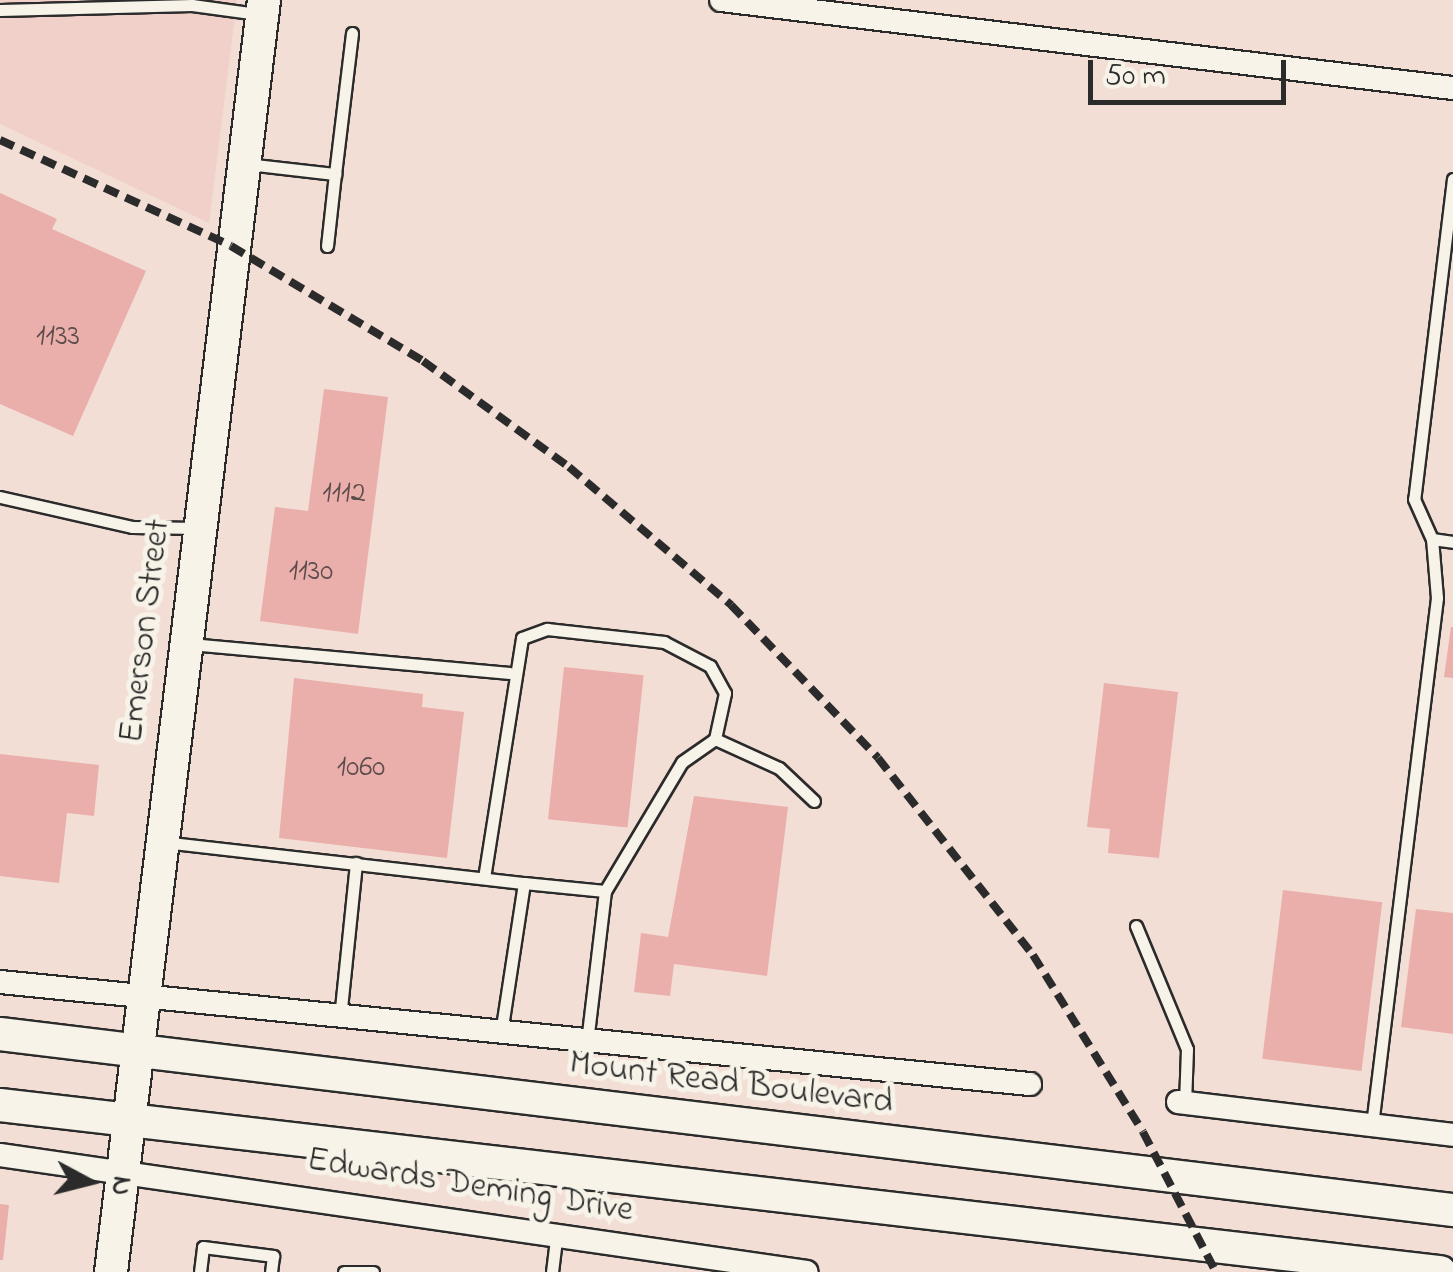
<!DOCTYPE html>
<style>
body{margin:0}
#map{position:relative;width:1453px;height:1272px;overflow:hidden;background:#f3ded6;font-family:"Indie Flower",sans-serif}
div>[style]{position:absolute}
.built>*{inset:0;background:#f0d0c9}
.building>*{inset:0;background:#eaaeab;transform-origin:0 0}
.roads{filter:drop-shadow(2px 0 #2b2b2b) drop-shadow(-2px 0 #2b2b2b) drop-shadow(0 2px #2b2b2b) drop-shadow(0 -2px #2b2b2b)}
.lane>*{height:11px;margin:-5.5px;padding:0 5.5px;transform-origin:5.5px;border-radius:5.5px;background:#f7f3e8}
.street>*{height:22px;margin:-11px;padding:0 11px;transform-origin:11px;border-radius:11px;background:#f7f3e8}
.secondary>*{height:32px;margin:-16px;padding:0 16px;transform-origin:16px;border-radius:16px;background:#f7f3e8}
.rail>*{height:8px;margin-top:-4px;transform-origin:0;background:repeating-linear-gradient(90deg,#2b2b2b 0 15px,transparent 0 23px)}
span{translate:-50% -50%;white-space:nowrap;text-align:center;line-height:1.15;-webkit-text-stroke:10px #f7f3e8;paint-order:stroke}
.number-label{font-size:30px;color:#5b4c4b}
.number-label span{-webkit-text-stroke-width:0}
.street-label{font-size:35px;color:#2b2b2b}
.north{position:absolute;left:40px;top:1132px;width:100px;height:100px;-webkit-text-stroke:8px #f7f3e8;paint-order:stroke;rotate:97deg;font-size:28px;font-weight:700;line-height:40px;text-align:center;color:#2b2b2b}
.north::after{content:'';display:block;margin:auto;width:35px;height:45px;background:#2b2b2b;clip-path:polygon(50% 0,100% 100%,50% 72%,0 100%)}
.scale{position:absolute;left:1088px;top:60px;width:198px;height:45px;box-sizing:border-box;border:5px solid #2b2b2b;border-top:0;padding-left:12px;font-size:30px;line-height:35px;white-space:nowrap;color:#2b2b2b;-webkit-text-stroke:8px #f7f3e8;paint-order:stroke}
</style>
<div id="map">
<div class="built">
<div style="clip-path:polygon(0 0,237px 0,209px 223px,0 124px)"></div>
</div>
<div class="building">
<div style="clip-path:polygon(0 193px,57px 219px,52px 229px,146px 271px,73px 436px,0 404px)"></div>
<div style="clip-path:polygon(324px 389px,388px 397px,358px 634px,260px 621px,275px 507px,308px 511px)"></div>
<div style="clip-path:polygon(1451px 627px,1453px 627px,1453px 678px,1444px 677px)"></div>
<div style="left:564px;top:667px;width:80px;height:153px;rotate:6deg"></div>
<div style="clip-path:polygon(294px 678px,423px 694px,422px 707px,464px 712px,447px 858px,279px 838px)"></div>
<div style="clip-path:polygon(1104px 683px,1178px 692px,1159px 858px,1108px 853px,1110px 829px,1087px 827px)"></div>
<div style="clip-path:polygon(0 754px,99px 765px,94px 816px,67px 813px,59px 883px,0 876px)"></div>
<div style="clip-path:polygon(694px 796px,788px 807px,767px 976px,674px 964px,670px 996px,634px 992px,641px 933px,668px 937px)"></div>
<div style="left:1283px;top:890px;width:100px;height:170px;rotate:7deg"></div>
<div style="clip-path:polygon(1416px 909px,1453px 913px,1453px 1034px,1401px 1027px)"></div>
<div style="clip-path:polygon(0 1204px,9px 1205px,3px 1260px,0 1260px)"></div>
</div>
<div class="roads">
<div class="lane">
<div style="left:0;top:10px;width:192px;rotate:-1.5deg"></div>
<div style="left:192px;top:5px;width:67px;rotate:7.8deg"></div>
<div style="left:247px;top:164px;width:89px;rotate:6.5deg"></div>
<div style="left:335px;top:174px;width:142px;rotate:-83.1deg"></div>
<div style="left:1453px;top:179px;width:322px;rotate:96.9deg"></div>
<div style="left:1414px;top:499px;width:44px;rotate:65.8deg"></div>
<div style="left:1432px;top:539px;width:21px;rotate:8deg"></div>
<div style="left:327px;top:246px;width:72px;rotate:-83.7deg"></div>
<div style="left:0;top:497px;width:135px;rotate:12.8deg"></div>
<div style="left:132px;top:527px;width:67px;rotate:0.9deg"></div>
<div style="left:190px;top:644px;width:321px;rotate:5.2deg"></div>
<div style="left:715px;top:739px;width:70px;rotate:24.4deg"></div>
<div style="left:779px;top:768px;width:48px;rotate:43.3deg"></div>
<div style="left:163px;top:842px;width:363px;rotate:6.5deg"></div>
<div style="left:524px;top:883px;width:152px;rotate:98.7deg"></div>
<div style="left:484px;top:878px;width:243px;rotate:-81deg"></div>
<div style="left:522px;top:638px;width:27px;rotate:-20deg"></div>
<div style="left:547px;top:629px;width:118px;rotate:6.3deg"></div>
<div style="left:664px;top:642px;width:52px;rotate:27.6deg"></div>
<div style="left:710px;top:666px;width:31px;rotate:61deg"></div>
<div style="left:725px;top:693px;width:47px;rotate:102.3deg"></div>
<div style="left:715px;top:739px;width:40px;rotate:145.1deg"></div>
<div style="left:682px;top:762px;width:150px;rotate:120.8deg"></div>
<div style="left:524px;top:883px;width:81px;rotate:5.6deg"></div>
<div style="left:605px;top:891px;width:152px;rotate:96.8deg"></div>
<div style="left:1136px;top:926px;width:133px;rotate:67.5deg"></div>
<div style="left:1187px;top:1049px;width:54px;rotate:92.1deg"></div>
<div style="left:340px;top:1018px;width:156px;rotate:-84.1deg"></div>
<div style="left:1372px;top:1125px;width:531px;rotate:-82.97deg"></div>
<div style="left:1437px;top:598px;width:59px;rotate:-94.8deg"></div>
<div style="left:200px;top:1272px;width:25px;rotate:-83deg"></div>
<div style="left:203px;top:1247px;width:71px;rotate:7.3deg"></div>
<div style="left:273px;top:1256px;width:16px;rotate:97deg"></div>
<div style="left:344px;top:1272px;width:29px"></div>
<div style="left:552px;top:1272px;width:38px;rotate:-83deg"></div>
</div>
<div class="street">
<div style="left:721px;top:0;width:737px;rotate:6.86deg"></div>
<div style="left:0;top:982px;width:1035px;rotate:5.66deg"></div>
<div style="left:1178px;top:1102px;width:277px;rotate:6.8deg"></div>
<div style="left:0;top:1155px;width:815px;rotate:8.25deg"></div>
</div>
<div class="secondary">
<div style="left:0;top:1034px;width:1464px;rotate:6.91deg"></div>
<div style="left:0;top:1105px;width:1450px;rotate:6.62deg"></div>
<div style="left:111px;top:1272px;width:1281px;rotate:-83.14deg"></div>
</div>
</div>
<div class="rail">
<div style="left:0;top:140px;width:254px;rotate:24.6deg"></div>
<div style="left:231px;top:246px;width:224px;rotate:30.9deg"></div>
<div style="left:423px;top:361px;width:180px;rotate:36deg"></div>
<div style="left:569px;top:467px;width:213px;rotate:40.4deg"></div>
<div style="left:731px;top:605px;width:212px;rotate:46.1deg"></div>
<div style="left:878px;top:758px;width:251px;rotate:51.8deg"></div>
<div style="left:1033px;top:955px;width:208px;rotate:58.1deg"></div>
<div style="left:1143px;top:1132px;width:158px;rotate:62.5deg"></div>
</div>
<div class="number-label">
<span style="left:58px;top:337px">1133</span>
<span style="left:344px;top:494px">1112</span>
<span style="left:311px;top:572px">1130</span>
<span style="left:361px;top:768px">1060</span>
</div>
<div class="street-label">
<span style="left:146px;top:631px;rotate:-83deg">Emerson Street</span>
<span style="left:731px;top:1084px;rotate:7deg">Mount Read Boulevard</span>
<span style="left:470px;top:1186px;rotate:9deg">Edwards Deming Drive</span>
</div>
<div class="north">N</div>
<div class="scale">50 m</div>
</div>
